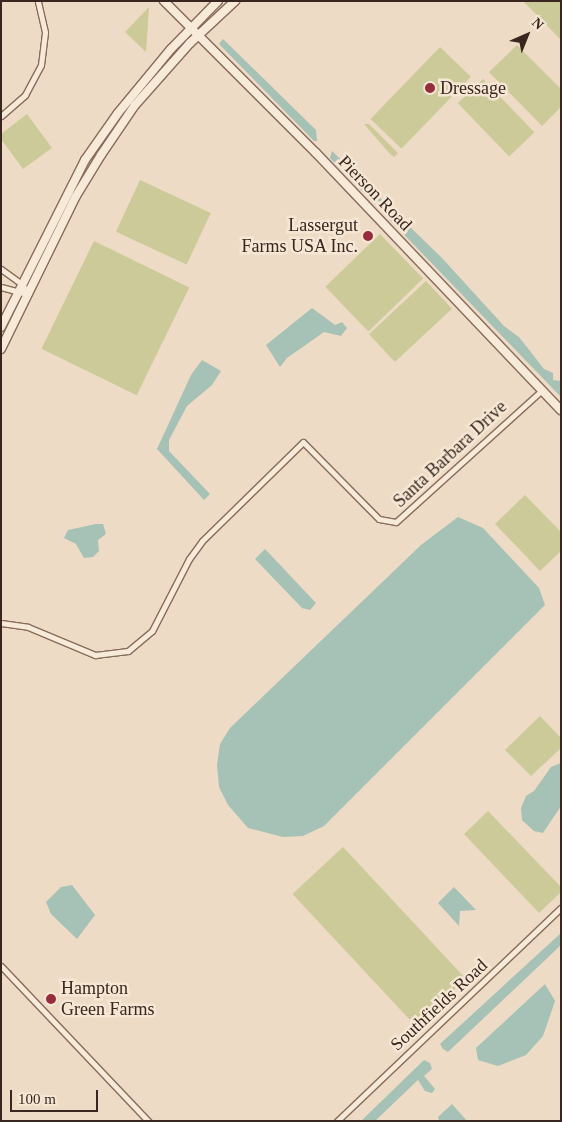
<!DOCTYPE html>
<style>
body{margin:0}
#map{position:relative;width:562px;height:1122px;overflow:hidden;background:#eedbc5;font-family:"Times New Roman",serif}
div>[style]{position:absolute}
.green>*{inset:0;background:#ccca98;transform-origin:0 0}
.water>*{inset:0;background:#a6c1b5}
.roads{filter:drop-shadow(1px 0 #886c5b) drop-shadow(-1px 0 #886c5b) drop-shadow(0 1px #886c5b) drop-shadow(0 -1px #886c5b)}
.street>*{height:5px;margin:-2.5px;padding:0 2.5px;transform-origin:2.5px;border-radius:2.5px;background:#f8ead8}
.secondary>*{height:8px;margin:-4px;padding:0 4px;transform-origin:4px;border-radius:4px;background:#f8ead8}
.dots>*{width:14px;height:14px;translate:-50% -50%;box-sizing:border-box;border:2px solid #f5e7d4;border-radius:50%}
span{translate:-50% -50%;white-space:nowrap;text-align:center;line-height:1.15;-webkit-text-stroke:5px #f5e7d4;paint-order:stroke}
.poi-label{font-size:18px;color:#39271f}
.left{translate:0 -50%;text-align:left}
.right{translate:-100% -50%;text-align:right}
.street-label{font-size:18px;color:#39271f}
.frame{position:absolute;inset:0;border:2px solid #39271f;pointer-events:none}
.north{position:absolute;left:502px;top:10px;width:50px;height:50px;-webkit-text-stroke:4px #f5e7d4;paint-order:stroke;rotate:44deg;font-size:14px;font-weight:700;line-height:20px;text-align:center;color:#39271f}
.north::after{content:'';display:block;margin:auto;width:18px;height:22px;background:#39271f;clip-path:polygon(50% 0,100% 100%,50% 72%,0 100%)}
.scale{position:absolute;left:10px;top:1090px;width:88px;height:22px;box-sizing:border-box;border:2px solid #39271f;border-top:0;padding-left:6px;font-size:15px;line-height:18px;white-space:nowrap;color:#39271f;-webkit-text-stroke:4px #f5e7d4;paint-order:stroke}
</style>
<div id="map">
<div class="green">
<div style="clip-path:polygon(523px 1px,561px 1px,561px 40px)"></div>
<div style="clip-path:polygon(149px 7px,146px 52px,125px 32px)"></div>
<div style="clip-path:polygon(517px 45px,561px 89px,561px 107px,542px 126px,489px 72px)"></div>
<div style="left:440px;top:47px;width:43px;height:100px;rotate:44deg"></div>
<div style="left:483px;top:79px;width:74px;height:35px;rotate:46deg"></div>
<div style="clip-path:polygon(27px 114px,52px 148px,23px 169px,1px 139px,1px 134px)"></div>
<div style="clip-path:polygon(364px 124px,369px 124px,398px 153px,394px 157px,390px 154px)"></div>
<div style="left:140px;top:180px;width:78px;height:57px;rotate:25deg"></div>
<div style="left:380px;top:234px;width:62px;height:76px;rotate:46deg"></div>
<div style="left:94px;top:241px;width:106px;height:120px;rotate:26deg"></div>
<div style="left:426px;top:281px;width:38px;height:78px;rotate:47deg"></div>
<div style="clip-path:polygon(525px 495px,561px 532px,561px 551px,540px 571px,495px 524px)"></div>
<div style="clip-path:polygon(540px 716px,561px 738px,561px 748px,531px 776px,505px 750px)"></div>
<div style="clip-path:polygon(488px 811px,561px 887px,561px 892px,539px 913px,464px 834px)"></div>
<div style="left:343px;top:847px;width:180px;height:69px;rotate:47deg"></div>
</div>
<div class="water">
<div style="clip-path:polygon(223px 39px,316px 130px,317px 141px,314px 141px,219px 44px)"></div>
<div style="clip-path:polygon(332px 151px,442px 258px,504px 326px,519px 337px,544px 369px,553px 373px,553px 380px,561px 381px,561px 397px,330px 158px)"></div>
<div style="clip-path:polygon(312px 308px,335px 325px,342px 322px,347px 328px,341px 336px,324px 332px,287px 358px,280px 367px,266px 345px)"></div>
<div style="clip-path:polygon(202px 360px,221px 371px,212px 385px,187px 406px,169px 440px,169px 451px,210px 494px,204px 500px,157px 449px,191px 375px)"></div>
<div style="clip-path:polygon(458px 517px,483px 528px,539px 588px,545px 605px,324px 826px,303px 836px,283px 837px,248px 828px,228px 805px,219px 787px,217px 765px,220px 744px,230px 728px,421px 545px)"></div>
<div style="clip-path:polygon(96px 524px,103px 524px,106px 534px,98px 540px,99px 551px,93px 557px,84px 558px,76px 544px,64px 538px,68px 530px)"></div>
<div style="clip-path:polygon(265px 549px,316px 603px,310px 610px,302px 608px,255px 559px)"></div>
<div style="clip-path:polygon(561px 763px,561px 806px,543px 833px,534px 831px,522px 820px,521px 808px,526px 796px,534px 791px,551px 767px)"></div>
<div style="clip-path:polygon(72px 885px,95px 915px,77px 939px,51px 914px,46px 902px,61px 887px)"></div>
<div style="clip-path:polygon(454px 887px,476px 910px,460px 911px,459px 926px,438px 903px)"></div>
<div style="clip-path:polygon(561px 933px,561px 945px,448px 1052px,443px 1049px,440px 1044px)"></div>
<div style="clip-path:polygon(545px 984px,555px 1001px,543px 1036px,526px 1055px,498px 1066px,478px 1060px,476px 1048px)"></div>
<div style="clip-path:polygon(424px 1060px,430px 1063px,432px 1069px,424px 1076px,435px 1089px,432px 1093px,425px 1091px,418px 1080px,375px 1121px,361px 1121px)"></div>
<div style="clip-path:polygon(452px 1104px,467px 1121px,439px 1121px,438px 1117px)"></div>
</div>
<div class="roads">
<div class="street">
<div style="left:1px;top:116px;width:32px;rotate:-41deg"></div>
<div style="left:25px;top:95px;width:34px;rotate:-62deg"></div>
<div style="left:41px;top:65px;width:33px;rotate:-83deg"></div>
<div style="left:45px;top:32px;width:32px;rotate:-103deg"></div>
<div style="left:1px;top:269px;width:26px;rotate:36deg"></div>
<div style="left:22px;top:284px;width:12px;rotate:59deg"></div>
<div style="left:1px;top:287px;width:28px;rotate:15deg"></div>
<div style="left:1px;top:623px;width:27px;rotate:8deg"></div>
<div style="left:28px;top:627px;width:73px;rotate:22.7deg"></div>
<div style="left:95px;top:655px;width:33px;rotate:-7deg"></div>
<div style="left:128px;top:651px;width:31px;rotate:-40deg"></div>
<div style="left:152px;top:631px;width:81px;rotate:-62.8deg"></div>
<div style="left:189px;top:559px;width:22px;rotate:-54deg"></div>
<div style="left:202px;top:541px;width:141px;rotate:-44.4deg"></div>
<div style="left:303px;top:442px;width:108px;rotate:45.4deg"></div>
<div style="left:379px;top:519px;width:17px;rotate:10deg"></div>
<div style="left:396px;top:522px;width:197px;rotate:-42.1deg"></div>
<div style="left:1px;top:966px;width:214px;rotate:46.5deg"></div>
<div style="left:337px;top:1121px;width:309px;rotate:-43.6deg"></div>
</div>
<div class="secondary">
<div style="left:164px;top:1px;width:215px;rotate:45deg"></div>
<div style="left:316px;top:153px;width:355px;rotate:46.4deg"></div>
<div style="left:1px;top:327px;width:187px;rotate:-63.3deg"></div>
<div style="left:85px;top:160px;width:57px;rotate:-54.9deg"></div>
<div style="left:118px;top:113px;width:83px;rotate:-50.4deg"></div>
<div style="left:171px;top:49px;width:67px;rotate:-45.6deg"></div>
<div style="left:1px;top:349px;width:170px;rotate:-63.9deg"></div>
<div style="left:76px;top:196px;width:48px;rotate:-58.6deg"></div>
<div style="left:101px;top:155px;width:60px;rotate:-55.8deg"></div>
<div style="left:135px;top:105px;width:83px;rotate:-48.4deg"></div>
<div style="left:190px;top:43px;width:62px;rotate:-43deg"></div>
</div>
</div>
<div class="dots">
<div style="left:430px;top:88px;background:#972c3c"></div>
<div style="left:368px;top:236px;background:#972c3c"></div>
<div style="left:51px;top:999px;background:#972c3c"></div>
</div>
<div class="poi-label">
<span class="left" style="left:440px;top:88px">Dressage</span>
<span class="right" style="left:358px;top:236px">Lassergut<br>Farms USA Inc.</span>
<span class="left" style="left:61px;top:999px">Hampton<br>Green Farms</span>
</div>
<div class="street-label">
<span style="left:375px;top:193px;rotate:46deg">Pierson Road</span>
<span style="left:450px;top:454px;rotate:-43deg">Santa Barbara Drive</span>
<span style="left:439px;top:1005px;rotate:-43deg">Southfields Road</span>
</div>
<div class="frame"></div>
<div class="north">N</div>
<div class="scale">100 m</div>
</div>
